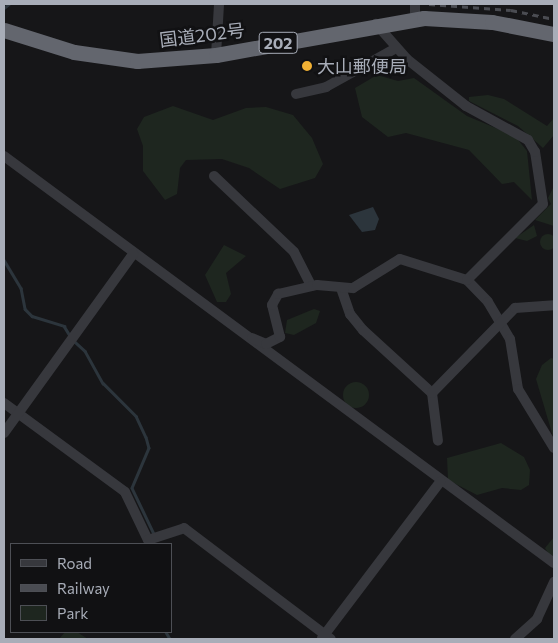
<!DOCTYPE html>
<meta charset="utf-8">
<style>
body{margin:0}
#map{position:relative;width:558px;height:643px;overflow:hidden;background:#161618;font-family:Commissioner,"Noto Sans JP",sans-serif}
div>[style]{position:absolute}
.green>*{inset:0;background:#1e261f}
.round{border-radius:50%}
.water>*{inset:0;background:#2c353c}
.stream>*{height:2.5px;margin:-1.25px;padding:0 1.25px;transform-origin:1.25px;border-radius:1.25px;background:#2c353c}
.minor>*{height:10px;margin:-5px;padding:0 5px;transform-origin:5px;border-radius:5px;background:#37383d}
.highway>*{height:15px;margin:-7.5px;padding:0 7.5px;transform-origin:7.5px;border-radius:7.5px;background:#63666e}
.rail>*{height:2.5px;margin-top:-1.25px;transform-origin:0;background:repeating-linear-gradient(90deg,#4a4c52 0 6px,transparent 0 11px)}
.dots>*{width:14px;height:14px;translate:-50% -50%;box-sizing:border-box;border:2px solid #111113;border-radius:50%}
span{translate:-50% -50%;white-space:nowrap;text-align:center;line-height:1.15;-webkit-text-stroke:5px #111113;paint-order:stroke}
.shield-label span{padding:1px 4px;background:#111113;border:1px solid;border-radius:4px;-webkit-text-stroke-width:0}
.shield-label{font-size:16px;color:#a8adb8;font-weight:700}
.street-label{font-size:18px;color:#a8adb8}
.poi-label{font-size:18px;color:#a8adb8}
.left{translate:0 -50%;text-align:left}
.frame{position:absolute;inset:0;border:5px solid #a8adb8;pointer-events:none}
.legend{position:absolute;left:10px;top:543px;width:162px;height:90px;box-sizing:border-box;background:#111113;border:1px solid #4d4f55;margin:0;padding:6px 9px;list-style:none;font-size:15px;color:#a8adb8}
.legend li{display:flex;align-items:center;gap:10px;height:25px}
.legend b{width:25px;border:1px solid #4d4f55}
</style>
<div id="map">
<div class="green">
<div style="clip-path:polygon(377px 75px,398px 81px,414px 78px,467px 116px,515px 136px,527px 151px,532px 200px,514px 182px,502px 184px,469px 150px,406px 133px,388px 137px,362px 117px,355px 88px)"></div>
<div style="clip-path:polygon(488px 95px,504px 99px,547px 126px,554px 118px,554px 135px,543px 148px,518px 126px,469px 101px,469px 97px)"></div>
<div style="clip-path:polygon(173px 106px,213px 120px,246px 108px,266px 107px,293px 115px,312px 138px,323px 164px,315px 178px,280px 189px,249px 168px,222px 159px,186px 160px,180px 168px,177px 194px,165px 200px,143px 171px,143px 146px,137px 129px,144px 117px)"></div>
<div style="clip-path:polygon(554px 186px,554px 226px,535px 220px,551px 204px,548px 198px)"></div>
<div style="clip-path:polygon(534px 225px,537px 236px,527px 241px,515px 238px)"></div>
<div class="round" style="left:540px;top:234px;width:16px;height:16px"></div>
<div style="clip-path:polygon(224px 245px,246px 256px,226px 273px,231px 294px,226px 302px,217px 302px,205px 275px)"></div>
<div style="clip-path:polygon(314px 309px,320px 311px,316px 323px,294px 335px,285px 333px,287px 320px)"></div>
<div style="clip-path:polygon(551px 358px,554px 359px,554px 440px,536px 379px,542px 365px)"></div>
<div class="round" style="left:343px;top:382px;width:26px;height:26px"></div>
<div style="clip-path:polygon(501px 443px,524px 457px,530px 470px,529px 485px,521px 490px,502px 488px,477px 495px,448px 480px,447px 458px)"></div>
<div style="clip-path:polygon(554px 537px,554px 556px,549px 555px,545px 548px)"></div>
<div style="clip-path:polygon(65px 632px,77px 632px,88px 639px,59px 639px)"></div>
</div>
<div class="water">
<div style="clip-path:polygon(373px 207px,379px 219px,375px 230px,362px 232px,349px 215px)"></div>
</div>
<div class="stream">
<div style="left:4px;top:8px;width:6px;rotate:-39deg"></div>
<div style="left:4px;top:260px;width:33px;rotate:59deg"></div>
<div style="left:21px;top:288px;width:21px;rotate:79deg"></div>
<div style="left:25px;top:309px;width:10px;rotate:45deg"></div>
<div style="left:32px;top:316px;width:34px;rotate:17deg"></div>
<div style="left:64px;top:326px;width:13px;rotate:58deg"></div>
<div style="left:74px;top:341px;width:15px;rotate:42deg"></div>
<div style="left:85px;top:351px;width:37px;rotate:61deg"></div>
<div style="left:103px;top:383px;width:47px;rotate:45deg"></div>
<div style="left:136px;top:416px;width:23px;rotate:65deg"></div>
<div style="left:146px;top:437px;width:11px;rotate:75deg"></div>
<div style="left:149px;top:448px;width:43px;rotate:113deg"></div>
<div style="left:132px;top:488px;width:53px;rotate:64.4deg"></div>
<div style="left:166px;top:632px;width:8px;rotate:60deg"></div>
</div>
<div class="minor">
<div style="left:415px;top:19px;width:15px;rotate:-90deg"></div>
<div style="left:216px;top:55px;width:51px;rotate:-86.6deg"></div>
<div style="left:296px;top:94px;width:31px;rotate:-13deg"></div>
<div style="left:326px;top:87px;width:80px;rotate:-29.1deg"></div>
<div style="left:4px;top:156px;width:684px;rotate:36.5deg"></div>
<div style="left:214px;top:176px;width:110px;rotate:43.5deg"></div>
<div style="left:294px;top:252px;width:38px;rotate:63deg"></div>
<div style="left:467px;top:280px;width:30px;rotate:46deg"></div>
<div style="left:488px;top:302px;width:43px;rotate:59.3deg"></div>
<div style="left:510px;top:339px;width:51px;rotate:80.9deg"></div>
<div style="left:518px;top:389px;width:69px;rotate:58.6deg"></div>
<div style="left:341px;top:288px;width:28px;rotate:71deg"></div>
<div style="left:350px;top:314px;width:21px;rotate:51deg"></div>
<div style="left:363px;top:330px;width:93px;rotate:42.4deg"></div>
<div style="left:432px;top:393px;width:48px;rotate:82.9deg"></div>
<div style="left:252px;top:338px;width:15px;rotate:23deg"></div>
<div style="left:266px;top:344px;width:16px;rotate:-27deg"></div>
<div style="left:280px;top:337px;width:33px;rotate:-104deg"></div>
<div style="left:272px;top:305px;width:13px;rotate:-61deg"></div>
<div style="left:278px;top:294px;width:40px;rotate:-13deg"></div>
<div style="left:317px;top:285px;width:36px;rotate:5deg"></div>
<div style="left:353px;top:288px;width:55px;rotate:-31.7deg"></div>
<div style="left:400px;top:259px;width:70px;rotate:17.4deg"></div>
<div style="left:467px;top:280px;width:107px;rotate:-45deg"></div>
<div style="left:543px;top:204px;width:53px;rotate:-98.7deg"></div>
<div style="left:535px;top:152px;width:14px;rotate:-120deg"></div>
<div style="left:528px;top:140px;width:71px;rotate:-151.3deg"></div>
<div style="left:466px;top:106px;width:75px;rotate:-141.5deg"></div>
<div style="left:407px;top:59px;width:47px;rotate:-131.5deg"></div>
<div style="left:432px;top:393px;width:119px;rotate:-45.7deg"></div>
<div style="left:515px;top:308px;width:39px;rotate:-4deg"></div>
<div style="left:4px;top:403px;width:150px;rotate:36.3deg"></div>
<div style="left:125px;top:492px;width:53px;rotate:64.4deg"></div>
<div style="left:148px;top:540px;width:38px;rotate:-18deg"></div>
<div style="left:184px;top:528px;width:184px;rotate:37.1deg"></div>
<div style="left:4px;top:433px;width:221px;rotate:-54.2deg"></div>
<div style="left:322px;top:638px;width:196px;rotate:-52.9deg"></div>
<div style="left:515px;top:639px;width:30px;rotate:-42deg"></div>
<div style="left:537px;top:619px;width:41px;rotate:-65.3deg"></div>
</div>
<div class="highway">
<div style="left:4px;top:30px;width:73px;rotate:17.4deg"></div>
<div style="left:74px;top:52px;width:64px;rotate:8.1deg"></div>
<div style="left:137px;top:61px;width:79px;rotate:-4.3deg"></div>
<div style="left:216px;top:55px;width:211px;rotate:-10.1deg"></div>
<div style="left:424px;top:18px;width:68px;rotate:3.4deg"></div>
<div style="left:492px;top:22px;width:63px;rotate:11deg"></div>
</div>
<div class="rail">
<div style="left:429px;top:4px;width:82px;rotate:4.2deg"></div>
<div style="left:511px;top:10px;width:44px;rotate:11.8deg"></div>
</div>
<div class="dots">
<div style="left:307px;top:66px;background:#f2b134"></div>
</div>
<div class="shield-label">
<span style="left:278px;top:43px">202</span>
</div>
<div class="street-label">
<span style="left:202px;top:35px;rotate:-7deg">国道202号</span>
</div>
<div class="poi-label">
<span class="left" style="left:317px;top:66px">大山郵便局</span>
</div>
<div class="frame"></div>
<ul class="legend">
<li><b style="height:6px;background:#37383d"></b>Road</li>
<li><b style="height:6px;background:#4a4c52"></b>Railway</li>
<li><b style="height:14px;background:#1e261f"></b>Park</li>
</ul>
</div>
